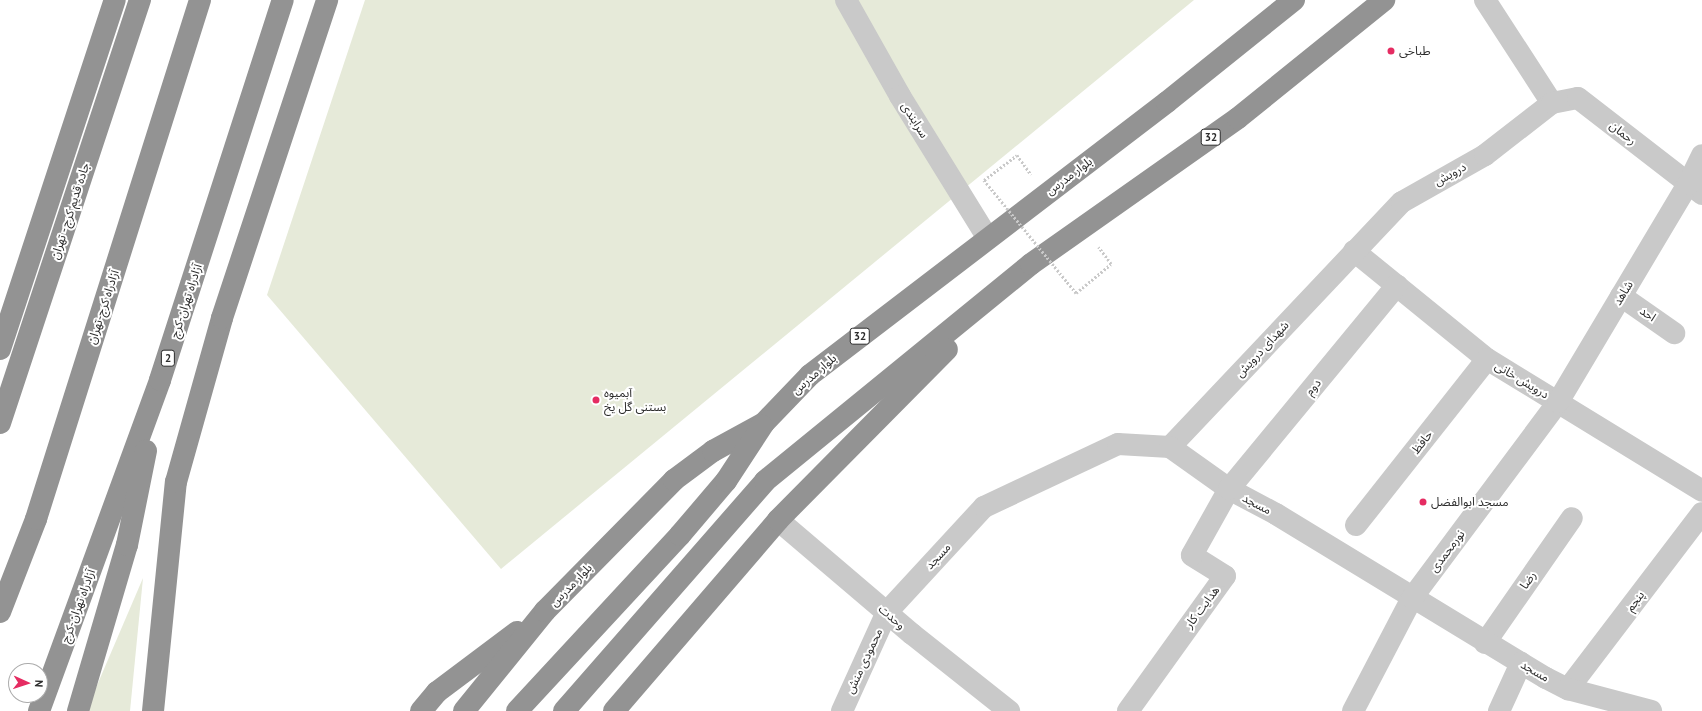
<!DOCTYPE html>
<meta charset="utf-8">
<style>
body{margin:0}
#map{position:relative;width:1702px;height:711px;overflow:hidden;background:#fff;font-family:"PT Sans","Noto Sans Arabic",sans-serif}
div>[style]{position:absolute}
.green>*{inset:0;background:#e6ead9}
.path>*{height:2.5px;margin-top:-1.25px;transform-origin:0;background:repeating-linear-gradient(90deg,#c9c9c9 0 2px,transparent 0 4px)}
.minor>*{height:22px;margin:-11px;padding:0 11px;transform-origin:11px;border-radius:11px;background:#c9c9c9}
.highway>*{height:22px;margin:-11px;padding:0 11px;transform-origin:11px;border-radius:11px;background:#939393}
.path-bridge>*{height:2.5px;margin-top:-1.25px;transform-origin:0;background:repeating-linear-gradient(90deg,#c9c9c9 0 2px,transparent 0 4px)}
.dots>*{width:11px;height:11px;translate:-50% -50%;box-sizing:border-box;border:2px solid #fff;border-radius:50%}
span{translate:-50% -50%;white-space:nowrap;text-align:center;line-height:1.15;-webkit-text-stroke:4px #fff;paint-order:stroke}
.shield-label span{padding:1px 3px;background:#fff;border:1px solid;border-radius:3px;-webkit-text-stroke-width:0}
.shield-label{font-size:11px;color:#2c2c2c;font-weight:700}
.poi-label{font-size:12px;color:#2c2c2c}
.left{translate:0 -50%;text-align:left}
.street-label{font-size:12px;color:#2c2c2c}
.north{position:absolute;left:8px;top:663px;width:40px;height:40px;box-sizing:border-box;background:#fff;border:1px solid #ababab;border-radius:50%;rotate:93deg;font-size:11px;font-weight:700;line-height:16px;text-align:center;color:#2c2c2c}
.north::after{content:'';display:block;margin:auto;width:14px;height:18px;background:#e52c62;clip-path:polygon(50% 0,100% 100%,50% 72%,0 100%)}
</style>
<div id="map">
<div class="green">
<div style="clip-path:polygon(365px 0,1194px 0,501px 569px,267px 295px)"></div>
<div style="clip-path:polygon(143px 578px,130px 711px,86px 711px)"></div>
</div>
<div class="path">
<div style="left:984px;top:180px;width:41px;rotate:-37.1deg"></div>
<div style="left:1017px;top:155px;width:24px;rotate:54deg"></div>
<div style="left:1076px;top:293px;width:45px;rotate:-39.6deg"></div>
<div style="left:1111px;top:264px;width:21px;rotate:-127deg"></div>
</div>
<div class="minor">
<div style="left:846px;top:0;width:110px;rotate:60.6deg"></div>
<div style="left:900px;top:96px;width:166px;rotate:58.3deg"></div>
<div style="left:1485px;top:0;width:123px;rotate:57deg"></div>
<div style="left:1354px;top:251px;width:171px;rotate:39.1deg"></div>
<div style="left:1487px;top:359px;width:252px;rotate:31.5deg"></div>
<div style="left:1621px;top:296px;width:65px;rotate:34.9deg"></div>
<div style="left:1170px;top:447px;width:337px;rotate:-46.6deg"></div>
<div style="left:1402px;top:202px;width:95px;rotate:-29.5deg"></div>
<div style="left:1485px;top:155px;width:85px;rotate:-37.8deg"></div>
<div style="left:1552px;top:103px;width:26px;rotate:-11deg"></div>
<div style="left:1578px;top:98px;width:157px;rotate:37.7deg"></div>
<div style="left:778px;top:520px;width:176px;rotate:40.4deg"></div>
<div style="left:912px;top:634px;width:124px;rotate:38.4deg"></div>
<div style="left:1356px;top:525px;width:211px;rotate:-51.7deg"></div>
<div style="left:1485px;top:643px;width:152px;rotate:-55.2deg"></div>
<div style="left:1568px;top:689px;width:221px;rotate:-52.7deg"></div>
<div style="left:842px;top:711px;width:109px;rotate:-65.6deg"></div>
<div style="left:887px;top:612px;width:143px;rotate:-47.3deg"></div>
<div style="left:984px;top:507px;width:148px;rotate:-25.2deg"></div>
<div style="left:1118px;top:444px;width:52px;rotate:3.3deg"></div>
<div style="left:1170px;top:447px;width:72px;rotate:35.4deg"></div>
<div style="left:1229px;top:489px;width:53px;rotate:28deg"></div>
<div style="left:1276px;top:514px;width:316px;rotate:31.3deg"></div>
<div style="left:1546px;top:678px;width:25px;rotate:27deg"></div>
<div style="left:1568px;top:689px;width:86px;rotate:14.8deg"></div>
<div style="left:1128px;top:711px;width:166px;rotate:-54.3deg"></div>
<div style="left:1225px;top:576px;width:39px;rotate:-148deg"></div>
<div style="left:1192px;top:555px;width:76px;rotate:-60.7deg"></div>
<div style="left:1229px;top:489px;width:264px;rotate:-50.5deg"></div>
<div style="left:1353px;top:711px;width:127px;rotate:-62.4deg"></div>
<div style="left:1412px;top:598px;width:244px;rotate:-53.3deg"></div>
<div style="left:1558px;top:402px;width:254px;rotate:-59.2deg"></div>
<div style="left:1688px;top:184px;width:32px;rotate:-64deg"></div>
<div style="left:1499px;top:711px;width:53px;rotate:-65.4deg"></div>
</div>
<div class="highway">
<div style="left:0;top:349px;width:367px;rotate:-71.8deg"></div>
<div style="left:0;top:423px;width:446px;rotate:-71.7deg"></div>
<div style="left:0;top:612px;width:100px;rotate:-68.8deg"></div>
<div style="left:36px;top:519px;width:544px;rotate:-72.46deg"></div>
<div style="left:39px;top:711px;width:352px;rotate:-69.9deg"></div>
<div style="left:160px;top:380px;width:399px;rotate:-72.1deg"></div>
<div style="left:78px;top:711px;width:173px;rotate:-73.6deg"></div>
<div style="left:127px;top:545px;width:96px;rotate:-78.6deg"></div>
<div style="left:153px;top:711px;width:230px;rotate:-84.3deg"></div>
<div style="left:176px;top:482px;width:170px;rotate:-74.3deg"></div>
<div style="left:222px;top:318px;width:335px;rotate:-71.7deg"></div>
<div style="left:421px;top:711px;width:25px;rotate:-50deg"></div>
<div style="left:437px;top:692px;width:100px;rotate:-36.9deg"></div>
<div style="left:464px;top:711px;width:129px;rotate:-51deg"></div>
<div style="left:545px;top:611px;width:184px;rotate:-45.4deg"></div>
<div style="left:674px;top:480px;width:49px;rotate:-36.6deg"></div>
<div style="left:713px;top:451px;width:58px;rotate:-28.8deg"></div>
<div style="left:764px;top:423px;width:66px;rotate:-46.2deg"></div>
<div style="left:810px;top:375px;width:449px;rotate:-37.4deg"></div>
<div style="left:1167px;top:102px;width:163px;rotate:-38.8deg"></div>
<div style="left:517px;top:711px;width:240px;rotate:-47.2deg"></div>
<div style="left:680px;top:535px;width:71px;rotate:-49.6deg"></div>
<div style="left:726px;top:481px;width:66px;rotate:-56.8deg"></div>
<div style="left:564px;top:711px;width:305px;rotate:-48.8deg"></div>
<div style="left:765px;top:481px;width:343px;rotate:-39.2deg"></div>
<div style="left:1031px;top:264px;width:253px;rotate:-35.2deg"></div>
<div style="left:1238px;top:118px;width:188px;rotate:-38.9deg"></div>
<div style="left:614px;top:711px;width:252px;rotate:-49.3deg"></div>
<div style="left:778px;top:520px;width:240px;rotate:-45.3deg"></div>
</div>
<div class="path-bridge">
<div style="left:984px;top:180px;width:146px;rotate:50.8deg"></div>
</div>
<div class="dots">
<div style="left:1391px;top:51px;background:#e52c62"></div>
<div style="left:596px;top:400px;background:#e52c62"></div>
<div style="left:1423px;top:502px;background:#e52c62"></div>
</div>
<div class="shield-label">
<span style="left:1211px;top:137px">32</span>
<span style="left:860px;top:336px">32</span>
<span style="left:168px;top:358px">2</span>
</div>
<div class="poi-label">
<span class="left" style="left:1399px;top:51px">طباخی</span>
<span class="left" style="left:604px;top:400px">آبمیوه<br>بستنی گل یخ</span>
<span class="left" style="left:1431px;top:502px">مسجد ابوالفضل</span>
</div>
<div class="street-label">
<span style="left:915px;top:120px;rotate:58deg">سرابندی</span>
<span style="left:1623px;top:133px;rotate:38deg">رحمان</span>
<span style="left:1450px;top:174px;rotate:-29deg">درویش</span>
<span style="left:1069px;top:176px;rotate:-37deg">بلوار مدرس</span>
<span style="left:70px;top:211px;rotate:-72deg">جاده قدیم کرج - تهران</span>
<span style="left:1623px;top:293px;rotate:-59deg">شاهد</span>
<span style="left:186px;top:301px;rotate:-72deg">آزادراه تهران-کرج</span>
<span style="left:103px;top:307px;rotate:-72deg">آزادراه کرج-تهران</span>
<span style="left:1648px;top:314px;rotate:34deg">احد</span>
<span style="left:1262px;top:349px;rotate:-47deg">شهدای درویش</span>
<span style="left:814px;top:374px;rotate:-41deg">بلوار مدرس</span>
<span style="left:1522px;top:380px;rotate:31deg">درویش خانی</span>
<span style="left:1313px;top:387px;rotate:-51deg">دوم</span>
<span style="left:1422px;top:442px;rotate:-52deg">حافظ</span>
<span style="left:1257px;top:504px;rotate:28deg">مسجد</span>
<span style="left:1447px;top:551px;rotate:-53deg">نورمحمدی</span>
<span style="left:938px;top:556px;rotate:-47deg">مسجد</span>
<span style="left:1528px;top:580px;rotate:-55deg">رضا</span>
<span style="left:571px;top:585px;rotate:-46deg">بلوار مدرس</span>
<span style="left:1635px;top:601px;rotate:-53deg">پنجم</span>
<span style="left:78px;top:606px;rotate:-70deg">آزادراه تهران-کرج</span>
<span style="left:1202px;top:607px;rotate:-53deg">هدایت کار</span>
<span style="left:892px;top:617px;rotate:41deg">وحدت</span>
<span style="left:864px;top:661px;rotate:-65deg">محمودی منش</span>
<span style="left:1535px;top:671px;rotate:30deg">مسجد</span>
</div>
<div class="north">N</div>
</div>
